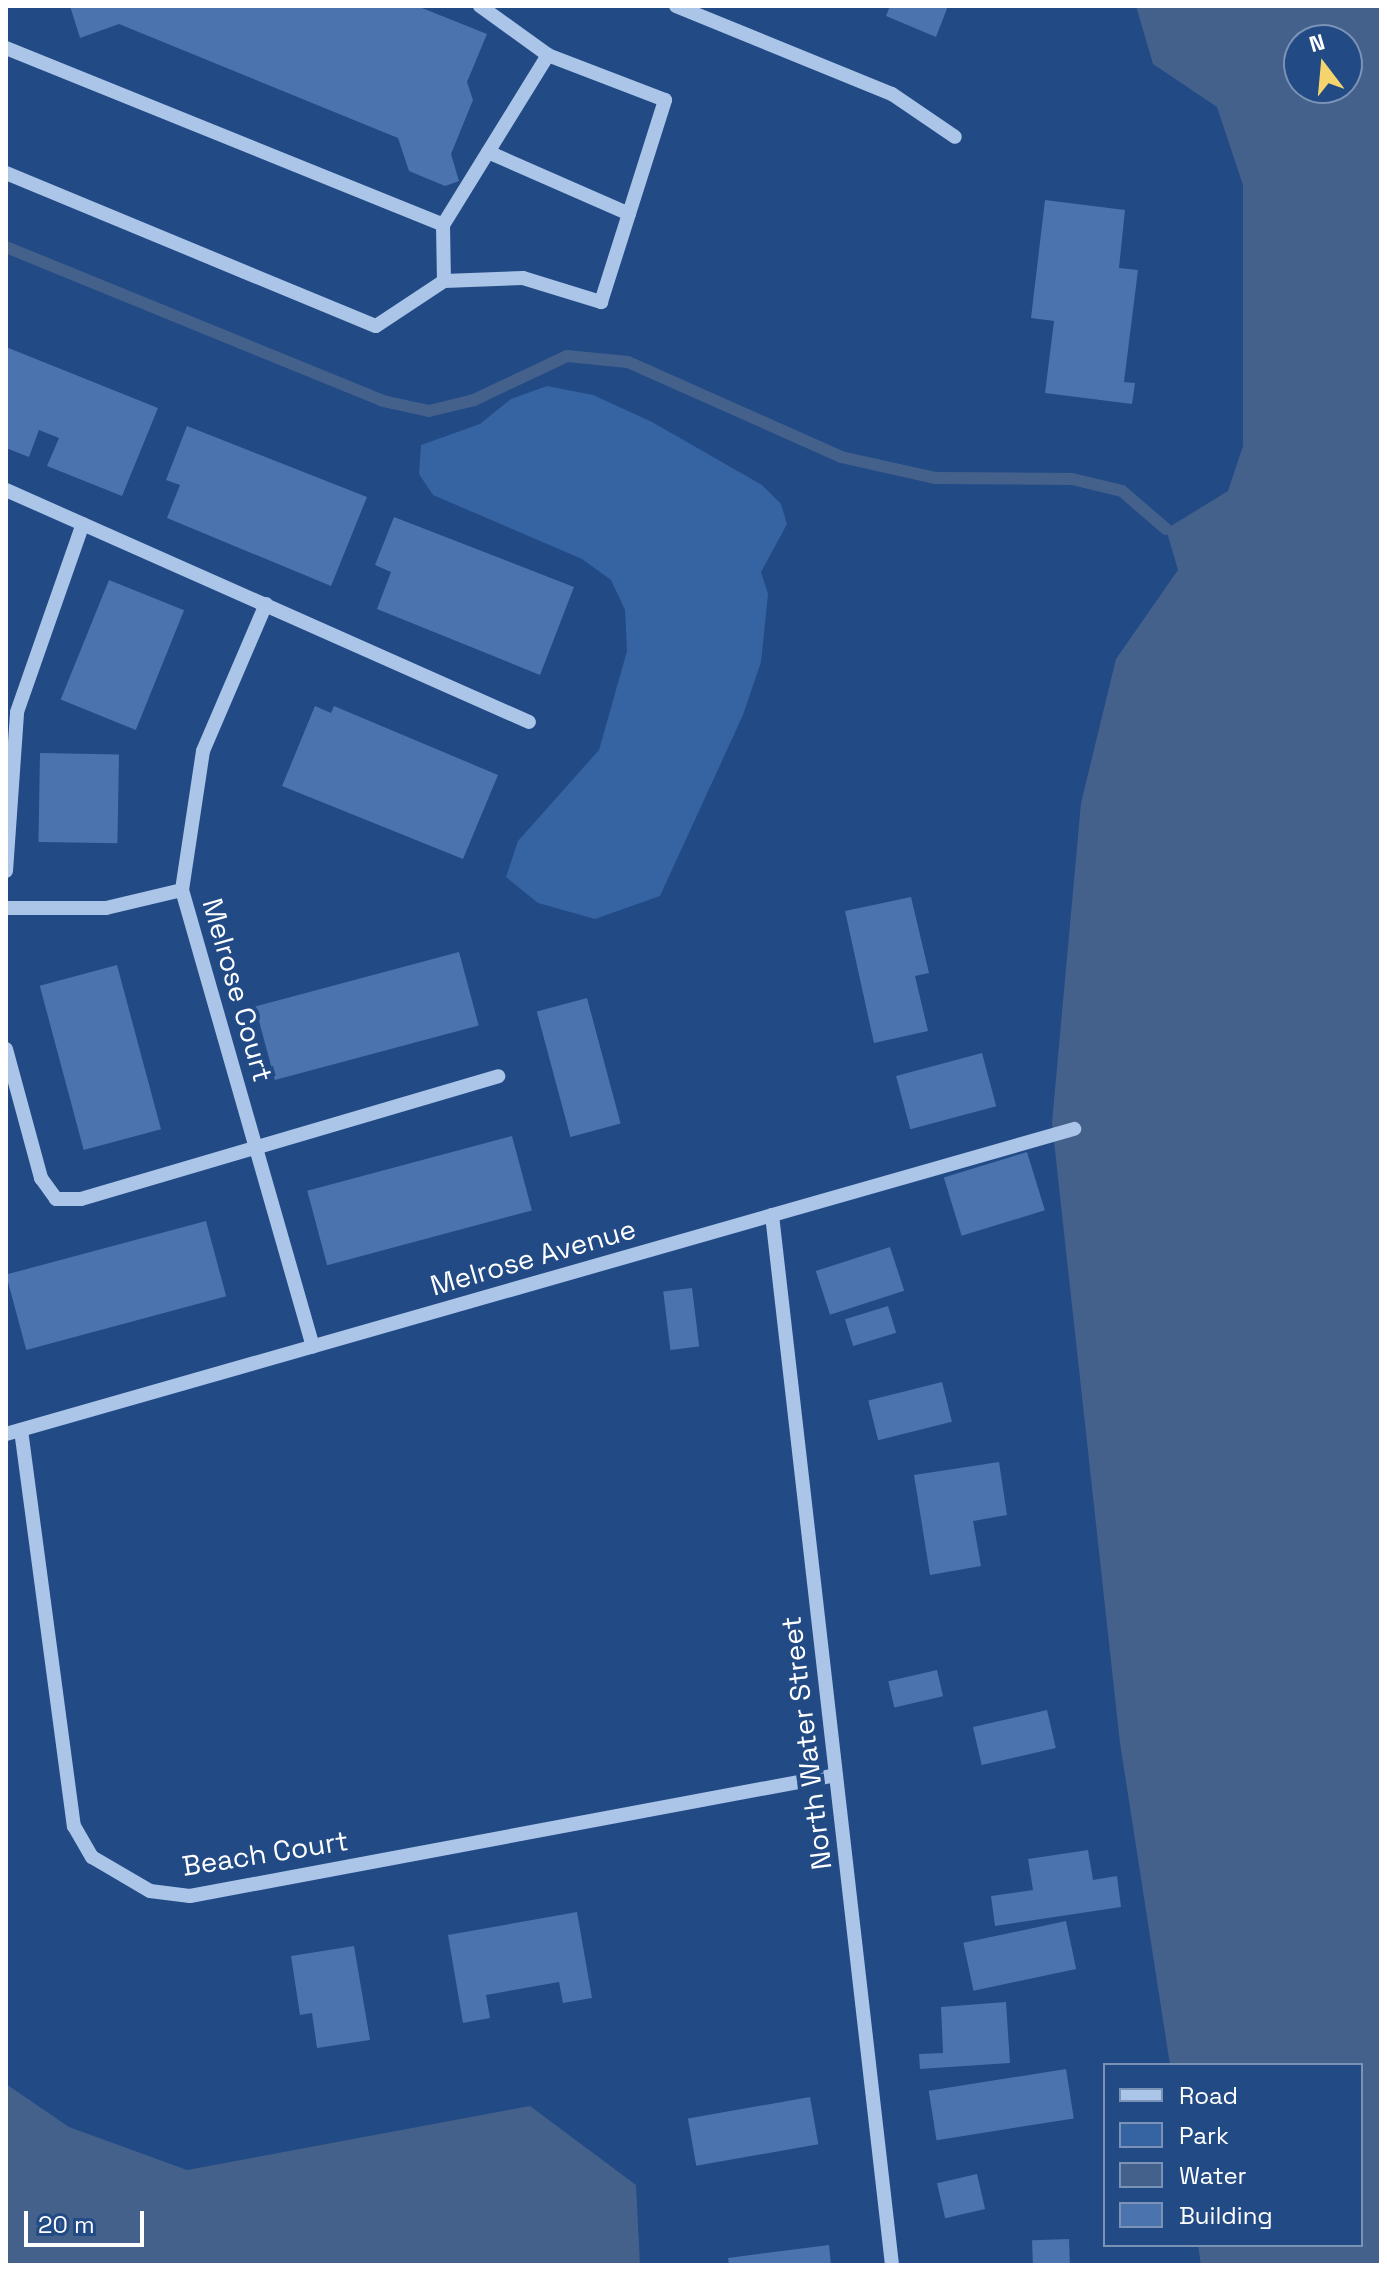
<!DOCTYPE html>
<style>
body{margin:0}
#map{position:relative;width:1387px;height:2271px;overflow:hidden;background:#224a85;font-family:"Space Grotesk",sans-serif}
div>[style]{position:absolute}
.green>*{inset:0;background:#3663a2}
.water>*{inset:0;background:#44618c}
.stream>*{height:12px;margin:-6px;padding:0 6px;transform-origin:6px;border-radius:6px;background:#44618c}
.building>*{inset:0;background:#4b73ad;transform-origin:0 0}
.minor>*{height:14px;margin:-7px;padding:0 7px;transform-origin:7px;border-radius:7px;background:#abc5e9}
span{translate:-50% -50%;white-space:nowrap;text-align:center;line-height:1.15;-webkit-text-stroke:8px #224a85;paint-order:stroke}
.street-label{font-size:28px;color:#fff}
.frame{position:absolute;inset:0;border:8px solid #fff;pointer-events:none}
.legend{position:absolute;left:1103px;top:2063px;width:260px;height:184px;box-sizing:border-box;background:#224a85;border:2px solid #7a92b6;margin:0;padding:10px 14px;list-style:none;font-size:24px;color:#fff}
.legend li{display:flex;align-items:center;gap:16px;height:40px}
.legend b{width:40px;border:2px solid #7a92b6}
.north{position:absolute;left:1283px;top:24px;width:80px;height:80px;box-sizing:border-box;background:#224a85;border:2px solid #7a92b6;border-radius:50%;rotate:344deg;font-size:22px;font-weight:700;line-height:32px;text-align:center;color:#fff}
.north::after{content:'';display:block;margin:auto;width:28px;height:36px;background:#f5d36d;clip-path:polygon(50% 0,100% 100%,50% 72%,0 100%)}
.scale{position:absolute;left:24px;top:2211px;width:120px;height:36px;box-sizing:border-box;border:4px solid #fff;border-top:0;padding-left:10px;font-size:24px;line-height:28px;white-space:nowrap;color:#fff;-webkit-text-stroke:6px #224a85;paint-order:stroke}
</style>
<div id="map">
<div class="green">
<div style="clip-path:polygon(547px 386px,593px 395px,652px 422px,762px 485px,781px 504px,787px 524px,761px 572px,768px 594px,761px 662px,743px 715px,660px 896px,595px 919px,538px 903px,506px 877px,518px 841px,599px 750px,627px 651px,625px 610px,611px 580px,582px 559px,433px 495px,419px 474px,421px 445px,480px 424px,511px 399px)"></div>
</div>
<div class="water">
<div style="clip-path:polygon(evenodd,1136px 6px,1381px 6px,1381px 2265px,1201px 2265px,1198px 2245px,1361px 2245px,1361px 2065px,1170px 2065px,1120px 1743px,1052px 1123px,1081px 803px,1116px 659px,1178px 570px,1166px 529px,1228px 491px,1243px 446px,1243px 185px,1217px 107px,1153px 64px,1136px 6px,1299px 40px,1347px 40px,1347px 88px,1299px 88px,1299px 40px)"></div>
<div style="clip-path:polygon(6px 2084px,69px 2127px,187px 2170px,530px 2106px,636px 2185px,640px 2265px,6px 2265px)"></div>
</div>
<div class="stream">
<div style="left:6px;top:247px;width:407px;rotate:22.2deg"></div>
<div style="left:383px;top:401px;width:47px;rotate:12.3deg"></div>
<div style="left:429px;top:411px;width:46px;rotate:-13.7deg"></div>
<div style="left:474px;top:400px;width:103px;rotate:-25.3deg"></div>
<div style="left:567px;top:356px;width:61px;rotate:5.6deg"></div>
<div style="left:628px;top:362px;width:233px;rotate:24deg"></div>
<div style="left:841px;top:457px;width:96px;rotate:12.6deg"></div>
<div style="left:935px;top:478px;width:137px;rotate:0.4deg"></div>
<div style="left:1072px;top:479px;width:51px;rotate:13.5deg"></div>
<div style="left:1122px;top:491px;width:58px;rotate:40.8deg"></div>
</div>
<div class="building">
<div style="clip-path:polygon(70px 6px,417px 6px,487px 34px,467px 82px,473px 100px,451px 154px,459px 181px,445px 186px,409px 171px,398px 138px,119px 24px,80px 38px)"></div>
<div style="clip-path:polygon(890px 6px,948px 6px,936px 37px,886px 16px)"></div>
<div style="clip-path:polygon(1045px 200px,1125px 210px,1119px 268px,1138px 270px,1124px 382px,1135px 383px,1132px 404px,1045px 393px,1054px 321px,1031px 318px)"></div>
<div style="clip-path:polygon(6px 347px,158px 408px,122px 496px,47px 466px,59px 438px,39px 430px,29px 457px,6px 448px)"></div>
<div style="clip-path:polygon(187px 426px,367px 497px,331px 586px,167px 518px,180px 485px,166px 480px)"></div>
<div style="clip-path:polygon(394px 517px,574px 587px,540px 675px,377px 609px,391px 572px,375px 565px)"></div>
<div style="left:109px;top:580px;width:81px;height:129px;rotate:22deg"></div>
<div style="clip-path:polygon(315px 706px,331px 713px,334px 706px,498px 775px,463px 859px,282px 786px)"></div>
<div style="left:40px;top:753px;width:79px;height:89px;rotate:1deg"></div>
<div style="clip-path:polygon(911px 897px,929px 973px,915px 976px,928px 1031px,874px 1043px,845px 911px)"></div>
<div style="left:459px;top:952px;width:76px;height:211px;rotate:75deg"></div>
<div style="left:117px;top:965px;width:170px;height:80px;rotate:75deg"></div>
<div style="left:587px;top:998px;width:130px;height:52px;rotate:75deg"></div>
<div style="left:982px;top:1053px;width:55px;height:89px;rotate:75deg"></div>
<div style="left:512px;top:1136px;width:77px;height:212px;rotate:75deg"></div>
<div style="left:1027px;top:1152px;width:61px;height:87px;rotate:73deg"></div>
<div style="left:206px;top:1221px;width:78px;height:207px;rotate:75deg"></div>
<div style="left:890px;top:1247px;width:46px;height:78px;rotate:72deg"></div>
<div style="left:692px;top:1288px;width:59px;height:29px;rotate:83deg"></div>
<div style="left:888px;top:1306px;width:28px;height:45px;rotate:73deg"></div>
<div style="left:942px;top:1382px;width:41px;height:76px;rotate:76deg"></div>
<div style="clip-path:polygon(999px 1462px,1007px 1515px,973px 1521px,981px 1566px,930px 1575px,914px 1475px)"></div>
<div style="left:937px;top:1670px;width:27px;height:50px;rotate:77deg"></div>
<div style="left:1047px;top:1710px;width:39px;height:76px;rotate:77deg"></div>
<div style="clip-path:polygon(1088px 1850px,1093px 1880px,1117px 1876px,1121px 1907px,995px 1926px,991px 1896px,1033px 1890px,1028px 1859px)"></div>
<div style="clip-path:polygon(577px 1912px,592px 1998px,563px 2003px,559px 1982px,486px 1995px,490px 2018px,463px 2023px,448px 1935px)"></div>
<div style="left:1066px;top:1921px;width:49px;height:105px;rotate:78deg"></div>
<div style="clip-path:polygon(354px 1946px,370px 2040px,317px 2048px,312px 2013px,300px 2015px,291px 1956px)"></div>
<div style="clip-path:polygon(1006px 2002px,1010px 2063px,920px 2069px,919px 2054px,943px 2053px,941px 2007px)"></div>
<div style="left:1066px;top:2069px;width:50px;height:139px;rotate:81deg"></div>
<div style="left:810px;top:2097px;width:48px;height:124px;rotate:80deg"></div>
<div style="left:977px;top:2174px;width:36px;height:41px;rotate:77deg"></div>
<div style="left:1069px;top:2239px;width:26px;height:37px;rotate:88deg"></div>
<div style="clip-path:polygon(829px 2245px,831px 2265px,729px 2265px,728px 2258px)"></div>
</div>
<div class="minor">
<div style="left:676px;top:6px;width:233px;rotate:22.2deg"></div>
<div style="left:892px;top:94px;width:76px;rotate:34.3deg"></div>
<div style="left:6px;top:48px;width:471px;rotate:22deg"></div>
<div style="left:443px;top:225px;width:56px;rotate:89deg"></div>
<div style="left:488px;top:152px;width:154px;rotate:23.7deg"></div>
<div style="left:6px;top:173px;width:400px;rotate:22.5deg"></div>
<div style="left:376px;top:326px;width:82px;rotate:-33.5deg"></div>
<div style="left:444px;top:281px;width:79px;rotate:-2.2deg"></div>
<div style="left:523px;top:278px;width:82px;rotate:17.1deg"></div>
<div style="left:601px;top:302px;width:212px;rotate:-72.4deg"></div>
<div style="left:665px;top:100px;width:125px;rotate:-159deg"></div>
<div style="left:548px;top:55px;width:84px;rotate:-144.2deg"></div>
<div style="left:443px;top:225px;width:200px;rotate:-58.3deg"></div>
<div style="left:6px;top:490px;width:572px;rotate:23.92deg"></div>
<div style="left:266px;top:604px;width:160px;rotate:113.2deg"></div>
<div style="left:203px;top:751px;width:141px;rotate:98.6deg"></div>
<div style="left:182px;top:890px;width:475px;rotate:74deg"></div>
<div style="left:6px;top:871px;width:159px;rotate:-86deg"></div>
<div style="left:17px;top:712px;width:199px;rotate:-70.7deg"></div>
<div style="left:6px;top:908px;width:100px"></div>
<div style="left:106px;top:908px;width:78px;rotate:-13.3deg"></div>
<div style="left:6px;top:1049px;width:134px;rotate:74.8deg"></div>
<div style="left:41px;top:1178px;width:26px;rotate:54deg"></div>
<div style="left:56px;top:1199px;width:25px"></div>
<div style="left:81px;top:1199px;width:435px;rotate:-16.4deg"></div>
<div style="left:772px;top:1215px;width:1057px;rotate:83.48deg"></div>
<div style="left:21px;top:1430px;width:400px;rotate:82.4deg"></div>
<div style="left:74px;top:1826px;width:36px;rotate:60deg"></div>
<div style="left:92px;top:1857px;width:67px;rotate:30.4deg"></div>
<div style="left:150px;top:1891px;width:40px;rotate:7.1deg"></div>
<div style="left:190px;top:1896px;width:657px;rotate:-10.61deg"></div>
<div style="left:6px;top:1434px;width:1111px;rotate:-15.94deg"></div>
</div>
<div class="street-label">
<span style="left:238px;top:990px;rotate:74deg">Melrose Court</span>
<span style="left:533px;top:1257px;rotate:-16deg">Melrose Avenue</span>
<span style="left:806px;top:1743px;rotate:-97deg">North Water Street</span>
<span style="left:265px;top:1853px;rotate:-9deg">Beach Court</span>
</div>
<div class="frame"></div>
<ul class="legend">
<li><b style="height:10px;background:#abc5e9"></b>Road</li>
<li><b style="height:22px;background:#3663a2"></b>Park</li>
<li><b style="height:22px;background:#44618c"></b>Water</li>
<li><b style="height:22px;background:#4b73ad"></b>Building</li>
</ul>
<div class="north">N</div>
<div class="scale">20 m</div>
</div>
